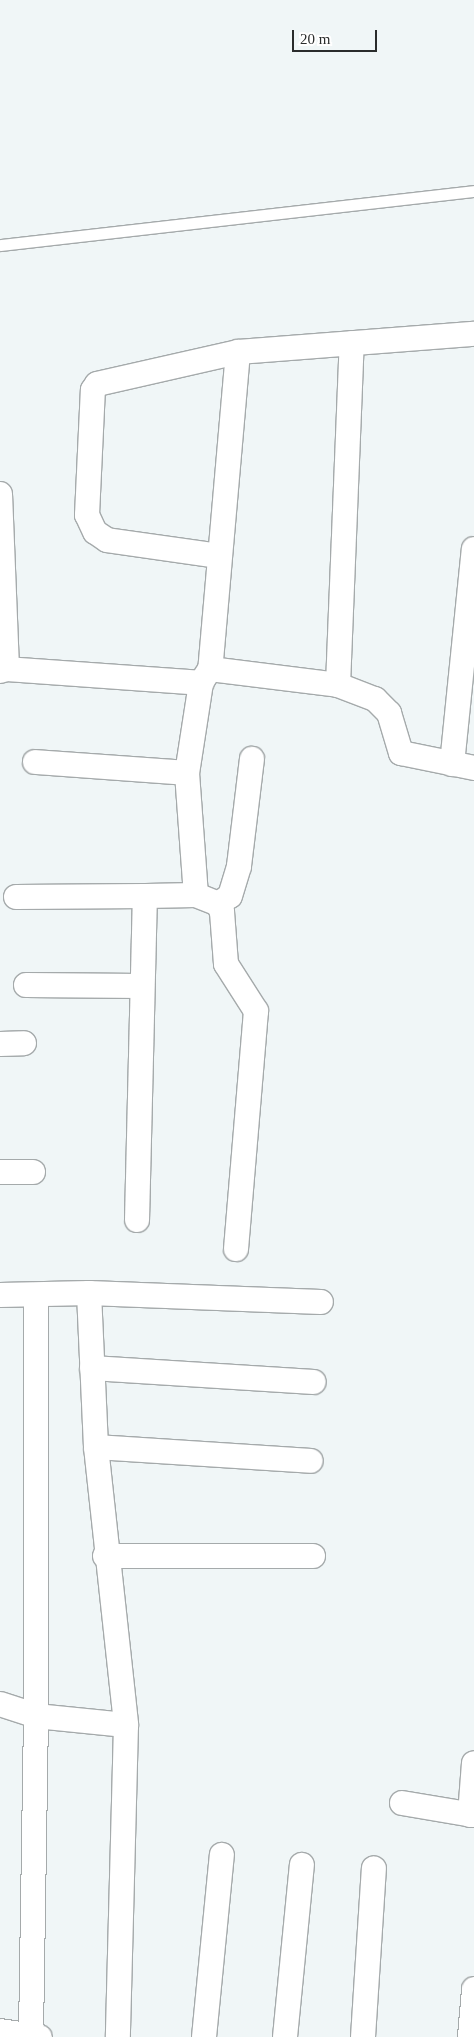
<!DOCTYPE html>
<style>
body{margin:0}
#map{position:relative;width:474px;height:2037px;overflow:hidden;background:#f0f6f7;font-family:Georgia,serif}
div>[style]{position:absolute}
.roads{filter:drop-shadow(1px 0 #a5aaab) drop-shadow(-1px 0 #a5aaab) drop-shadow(0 1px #a5aaab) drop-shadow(0 -1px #a5aaab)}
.service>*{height:11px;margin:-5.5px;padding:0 5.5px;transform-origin:5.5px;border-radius:5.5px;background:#fff}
.minor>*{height:24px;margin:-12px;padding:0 12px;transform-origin:12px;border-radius:12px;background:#fff}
span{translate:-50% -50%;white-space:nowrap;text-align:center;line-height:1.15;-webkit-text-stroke:4.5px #fff;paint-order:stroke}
.scale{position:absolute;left:292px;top:30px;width:85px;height:22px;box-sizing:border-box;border:2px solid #2a2c2c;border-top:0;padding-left:6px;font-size:15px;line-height:18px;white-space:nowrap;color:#2a2c2c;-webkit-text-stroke:4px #fff;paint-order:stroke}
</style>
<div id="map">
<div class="roads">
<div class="service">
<div style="left:0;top:245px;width:477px;rotate:-6.5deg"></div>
</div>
<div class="minor">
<div style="left:238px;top:352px;width:318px;rotate:95deg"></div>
<div style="left:210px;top:669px;width:129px;rotate:7.1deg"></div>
<div style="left:338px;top:685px;width:40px;rotate:21deg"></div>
<div style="left:375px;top:699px;width:20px;rotate:45deg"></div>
<div style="left:389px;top:713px;width:42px;rotate:73.3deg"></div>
<div style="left:401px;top:753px;width:75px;rotate:11.6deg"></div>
<div style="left:0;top:494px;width:175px;rotate:87.7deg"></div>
<div style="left:219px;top:556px;width:113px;rotate:-171.9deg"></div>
<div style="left:107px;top:540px;width:14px;rotate:-146deg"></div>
<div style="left:95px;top:532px;width:19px;rotate:-115deg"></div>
<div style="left:87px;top:515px;width:125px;rotate:-87.3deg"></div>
<div style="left:93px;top:390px;width:7px;rotate:-56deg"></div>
<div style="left:97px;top:384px;width:145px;rotate:-12.8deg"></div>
<div style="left:238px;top:352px;width:237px;rotate:-4.4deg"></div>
<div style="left:210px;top:669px;width:17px;rotate:123deg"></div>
<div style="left:201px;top:683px;width:91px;rotate:98.8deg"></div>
<div style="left:187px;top:773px;width:122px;rotate:85.8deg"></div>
<div style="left:196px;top:895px;width:24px;rotate:22deg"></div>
<div style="left:218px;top:904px;width:9px;rotate:63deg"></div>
<div style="left:222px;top:912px;width:52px;rotate:85.6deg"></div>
<div style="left:226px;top:964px;width:56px;rotate:57.4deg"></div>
<div style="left:256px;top:1011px;width:239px;rotate:94.8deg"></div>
<div style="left:0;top:671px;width:7px;rotate:-16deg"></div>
<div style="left:7px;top:669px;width:195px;rotate:4.1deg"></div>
<div style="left:338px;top:685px;width:342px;rotate:-87.7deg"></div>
<div style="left:35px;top:762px;width:152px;rotate:4.1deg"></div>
<div style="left:452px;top:764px;width:216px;rotate:-84.2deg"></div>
<div style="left:16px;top:897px;width:129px;rotate:-0.4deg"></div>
<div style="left:218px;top:904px;width:14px;rotate:-34deg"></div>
<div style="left:230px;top:896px;width:31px;rotate:-73deg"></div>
<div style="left:239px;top:866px;width:108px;rotate:-83.1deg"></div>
<div style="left:26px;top:985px;width:116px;rotate:0.5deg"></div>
<div style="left:0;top:1044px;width:24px;rotate:-2deg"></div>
<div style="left:0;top:1172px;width:33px"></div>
<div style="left:137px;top:1220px;width:324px;rotate:-88.6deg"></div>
<div style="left:145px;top:896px;width:51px;rotate:-1.1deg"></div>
<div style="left:89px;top:1293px;width:154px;rotate:87.4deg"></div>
<div style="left:96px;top:1447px;width:280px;rotate:83.8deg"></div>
<div style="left:126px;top:1725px;width:312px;rotate:91.5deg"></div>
<div style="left:0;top:1295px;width:89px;rotate:-1.3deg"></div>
<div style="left:89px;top:1293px;width:232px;rotate:2.2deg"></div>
<div style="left:36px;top:1295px;width:421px;rotate:90deg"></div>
<div style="left:36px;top:1716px;width:90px;rotate:5.7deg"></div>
<div style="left:92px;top:1368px;width:222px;rotate:3.6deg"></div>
<div style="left:96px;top:1447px;width:215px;rotate:3.7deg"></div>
<div style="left:105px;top:1556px;width:208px"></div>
<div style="left:0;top:1704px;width:38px;rotate:18deg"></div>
<div style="left:36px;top:1716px;width:319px;rotate:90.9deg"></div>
<div style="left:402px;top:1803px;width:73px;rotate:9.5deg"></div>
<div style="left:470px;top:1815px;width:52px;rotate:-85.6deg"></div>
<div style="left:0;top:2031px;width:40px;rotate:8.5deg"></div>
<div style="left:204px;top:2037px;width:183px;rotate:-84.4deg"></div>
<div style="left:285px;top:2037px;width:173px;rotate:-84.4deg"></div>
<div style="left:363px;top:2037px;width:169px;rotate:-86.3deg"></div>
<div style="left:470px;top:2037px;width:48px;rotate:-85.2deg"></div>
</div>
</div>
<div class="scale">20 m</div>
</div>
